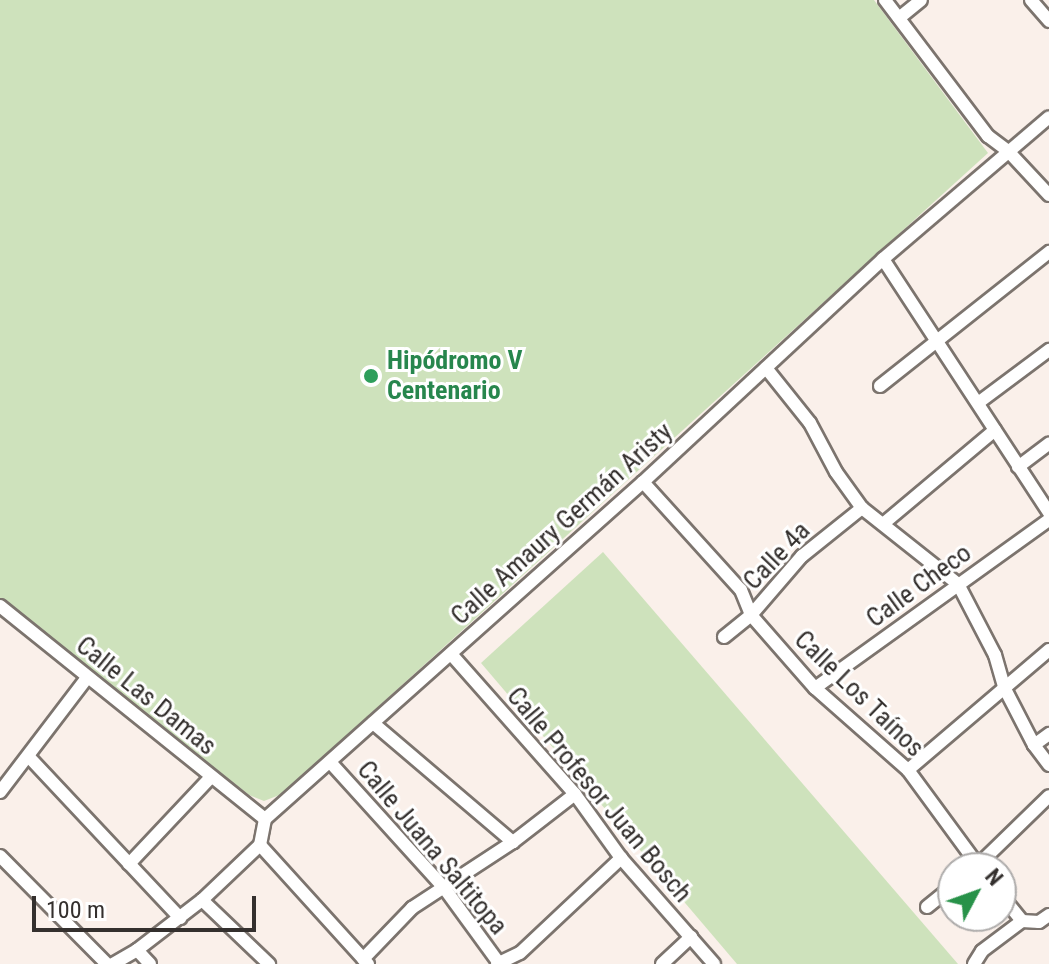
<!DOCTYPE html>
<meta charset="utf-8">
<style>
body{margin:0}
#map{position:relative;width:1049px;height:964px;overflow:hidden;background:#faf0ea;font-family:"Roboto Condensed",sans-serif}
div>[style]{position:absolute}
.green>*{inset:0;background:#cee2bc}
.roads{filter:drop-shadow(2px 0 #7c746e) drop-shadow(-2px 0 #7c746e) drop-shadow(0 2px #7c746e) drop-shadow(0 -2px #7c746e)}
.minor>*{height:12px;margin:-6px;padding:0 6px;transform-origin:6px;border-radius:6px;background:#fff}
.dots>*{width:22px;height:22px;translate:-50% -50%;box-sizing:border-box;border:4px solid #fff;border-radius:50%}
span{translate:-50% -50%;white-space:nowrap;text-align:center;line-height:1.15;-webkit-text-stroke:6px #fff;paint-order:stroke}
.leisure-label{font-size:26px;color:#27864d;font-weight:700}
.left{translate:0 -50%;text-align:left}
.street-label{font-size:26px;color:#34302e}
.north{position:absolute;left:937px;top:852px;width:80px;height:80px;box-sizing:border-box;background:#fff;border:2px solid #aeacab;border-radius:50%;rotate:49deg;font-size:22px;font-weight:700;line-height:32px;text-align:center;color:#34302e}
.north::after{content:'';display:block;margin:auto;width:28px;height:36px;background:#289249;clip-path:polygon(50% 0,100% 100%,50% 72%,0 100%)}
.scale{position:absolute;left:32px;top:896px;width:224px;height:36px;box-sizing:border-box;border:4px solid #34302e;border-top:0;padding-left:10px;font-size:24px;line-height:28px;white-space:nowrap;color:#34302e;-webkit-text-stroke:6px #fff;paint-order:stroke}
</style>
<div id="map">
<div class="green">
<div style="clip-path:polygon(0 0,874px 0,988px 153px,282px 794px,264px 801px,249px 795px,0 600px)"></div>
<div style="clip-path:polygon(603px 552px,958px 964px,737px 964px,481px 663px)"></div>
</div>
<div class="roads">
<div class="minor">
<div style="left:885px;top:0;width:171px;rotate:52.9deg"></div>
<div style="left:988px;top:136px;width:25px;rotate:37deg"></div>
<div style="left:1008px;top:151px;width:60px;rotate:47deg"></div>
<div style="left:1031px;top:0;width:28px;rotate:49deg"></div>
<div style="left:899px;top:18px;width:28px;rotate:-39deg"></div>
<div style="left:883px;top:259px;width:303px;rotate:56.8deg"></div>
<div style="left:766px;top:368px;width:70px;rotate:51.3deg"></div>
<div style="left:810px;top:423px;width:55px;rotate:62deg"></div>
<div style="left:836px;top:472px;width:44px;rotate:54.2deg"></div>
<div style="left:862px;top:508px;width:122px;rotate:38.4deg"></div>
<div style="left:958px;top:584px;width:80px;rotate:62.5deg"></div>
<div style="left:995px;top:655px;width:35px;rotate:74deg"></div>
<div style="left:1005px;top:689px;width:63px;rotate:62.6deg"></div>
<div style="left:1034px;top:745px;width:25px;rotate:53deg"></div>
<div style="left:880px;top:386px;width:216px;rotate:-38.4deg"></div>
<div style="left:978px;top:403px;width:89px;rotate:-36.7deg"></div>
<div style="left:1018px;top:467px;width:39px;rotate:-37deg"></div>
<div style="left:643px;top:482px;width:146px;rotate:47.8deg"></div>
<div style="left:741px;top:590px;width:27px;rotate:68deg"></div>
<div style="left:751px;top:615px;width:97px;rotate:48.8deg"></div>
<div style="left:815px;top:688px;width:124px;rotate:41.4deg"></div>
<div style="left:908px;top:770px;width:122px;rotate:53.7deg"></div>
<div style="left:883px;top:524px;width:146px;rotate:-40deg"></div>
<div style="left:0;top:606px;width:340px;rotate:38.8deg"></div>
<div style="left:724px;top:637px;width:35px;rotate:-39deg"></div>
<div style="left:751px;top:615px;width:78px;rotate:-49.2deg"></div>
<div style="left:802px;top:556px;width:77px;rotate:-38.7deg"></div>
<div style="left:451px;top:654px;width:187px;rotate:48.5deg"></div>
<div style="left:575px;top:794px;width:79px;rotate:54.3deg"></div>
<div style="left:621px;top:858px;width:141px;rotate:48.7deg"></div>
<div style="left:815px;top:688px;width:288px;rotate:-35.7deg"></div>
<div style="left:373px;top:723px;width:184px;rotate:40.4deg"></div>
<div style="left:1034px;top:745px;width:19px;rotate:-36deg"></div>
<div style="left:29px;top:757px;width:221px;rotate:46.8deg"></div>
<div style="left:330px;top:762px;width:171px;rotate:47.8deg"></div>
<div style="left:445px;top:889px;width:92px;rotate:53.9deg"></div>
<div style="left:908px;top:770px;width:185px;rotate:-40.4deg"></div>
<div style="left:0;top:792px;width:143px;rotate:-52.7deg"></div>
<div style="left:260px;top:845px;width:161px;rotate:47.8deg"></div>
<div style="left:0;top:856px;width:152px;rotate:45.3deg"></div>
<div style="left:129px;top:864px;width:118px;rotate:-46.7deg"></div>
<div style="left:975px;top:868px;width:103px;rotate:-44.2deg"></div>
<div style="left:1001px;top:895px;width:33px;rotate:51deg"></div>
<div style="left:202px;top:900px;width:93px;rotate:43.7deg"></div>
<div style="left:927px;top:907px;width:33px;rotate:-39deg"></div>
<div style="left:1022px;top:921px;width:17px;rotate:3deg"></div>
<div style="left:1039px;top:922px;width:12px;rotate:-35deg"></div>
<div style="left:137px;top:950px;width:19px;rotate:47deg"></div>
<div style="left:363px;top:959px;width:71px;rotate:-46.1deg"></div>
<div style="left:412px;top:908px;width:121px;rotate:-33.2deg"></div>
<div style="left:513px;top:842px;width:78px;rotate:-37.7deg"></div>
<div style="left:113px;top:964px;width:28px;rotate:-30deg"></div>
<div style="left:137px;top:950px;width:82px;rotate:-37.6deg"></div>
<div style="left:202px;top:900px;width:80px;rotate:-43.5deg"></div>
<div style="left:260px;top:845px;width:26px;rotate:-79deg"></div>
<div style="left:265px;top:819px;width:506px;rotate:-41.72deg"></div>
<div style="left:643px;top:482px;width:328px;rotate:-42.9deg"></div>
<div style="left:883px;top:259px;width:218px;rotate:-40.5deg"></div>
<div style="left:497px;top:964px;width:25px;rotate:-26deg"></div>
<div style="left:520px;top:953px;width:139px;rotate:-43.2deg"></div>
<div style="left:662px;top:964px;width:40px;rotate:-43deg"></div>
<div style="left:974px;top:964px;width:15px;rotate:-58deg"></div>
<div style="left:982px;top:951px;width:50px;rotate:-36.9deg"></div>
</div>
</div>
<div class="dots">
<div style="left:371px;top:376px;background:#2e9e5b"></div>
</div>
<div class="leisure-label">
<span class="left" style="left:387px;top:376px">Hipódromo V<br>Centenario</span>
</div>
<div class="street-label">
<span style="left:562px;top:524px;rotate:-42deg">Calle Amaury Germán Aristy</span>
<span style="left:777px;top:556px;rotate:-46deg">Calle 4a</span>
<span style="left:919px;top:586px;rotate:-36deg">Calle Checo</span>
<span style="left:859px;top:694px;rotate:44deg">Calle Los Taínos</span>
<span style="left:146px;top:696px;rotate:39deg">Calle Las Damas</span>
<span style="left:599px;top:795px;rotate:50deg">Calle Profesor Juan Bosch</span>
<span style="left:432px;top:848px;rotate:50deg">Calle Juana Saltitopa</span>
</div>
<div class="north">N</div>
<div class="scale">100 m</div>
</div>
